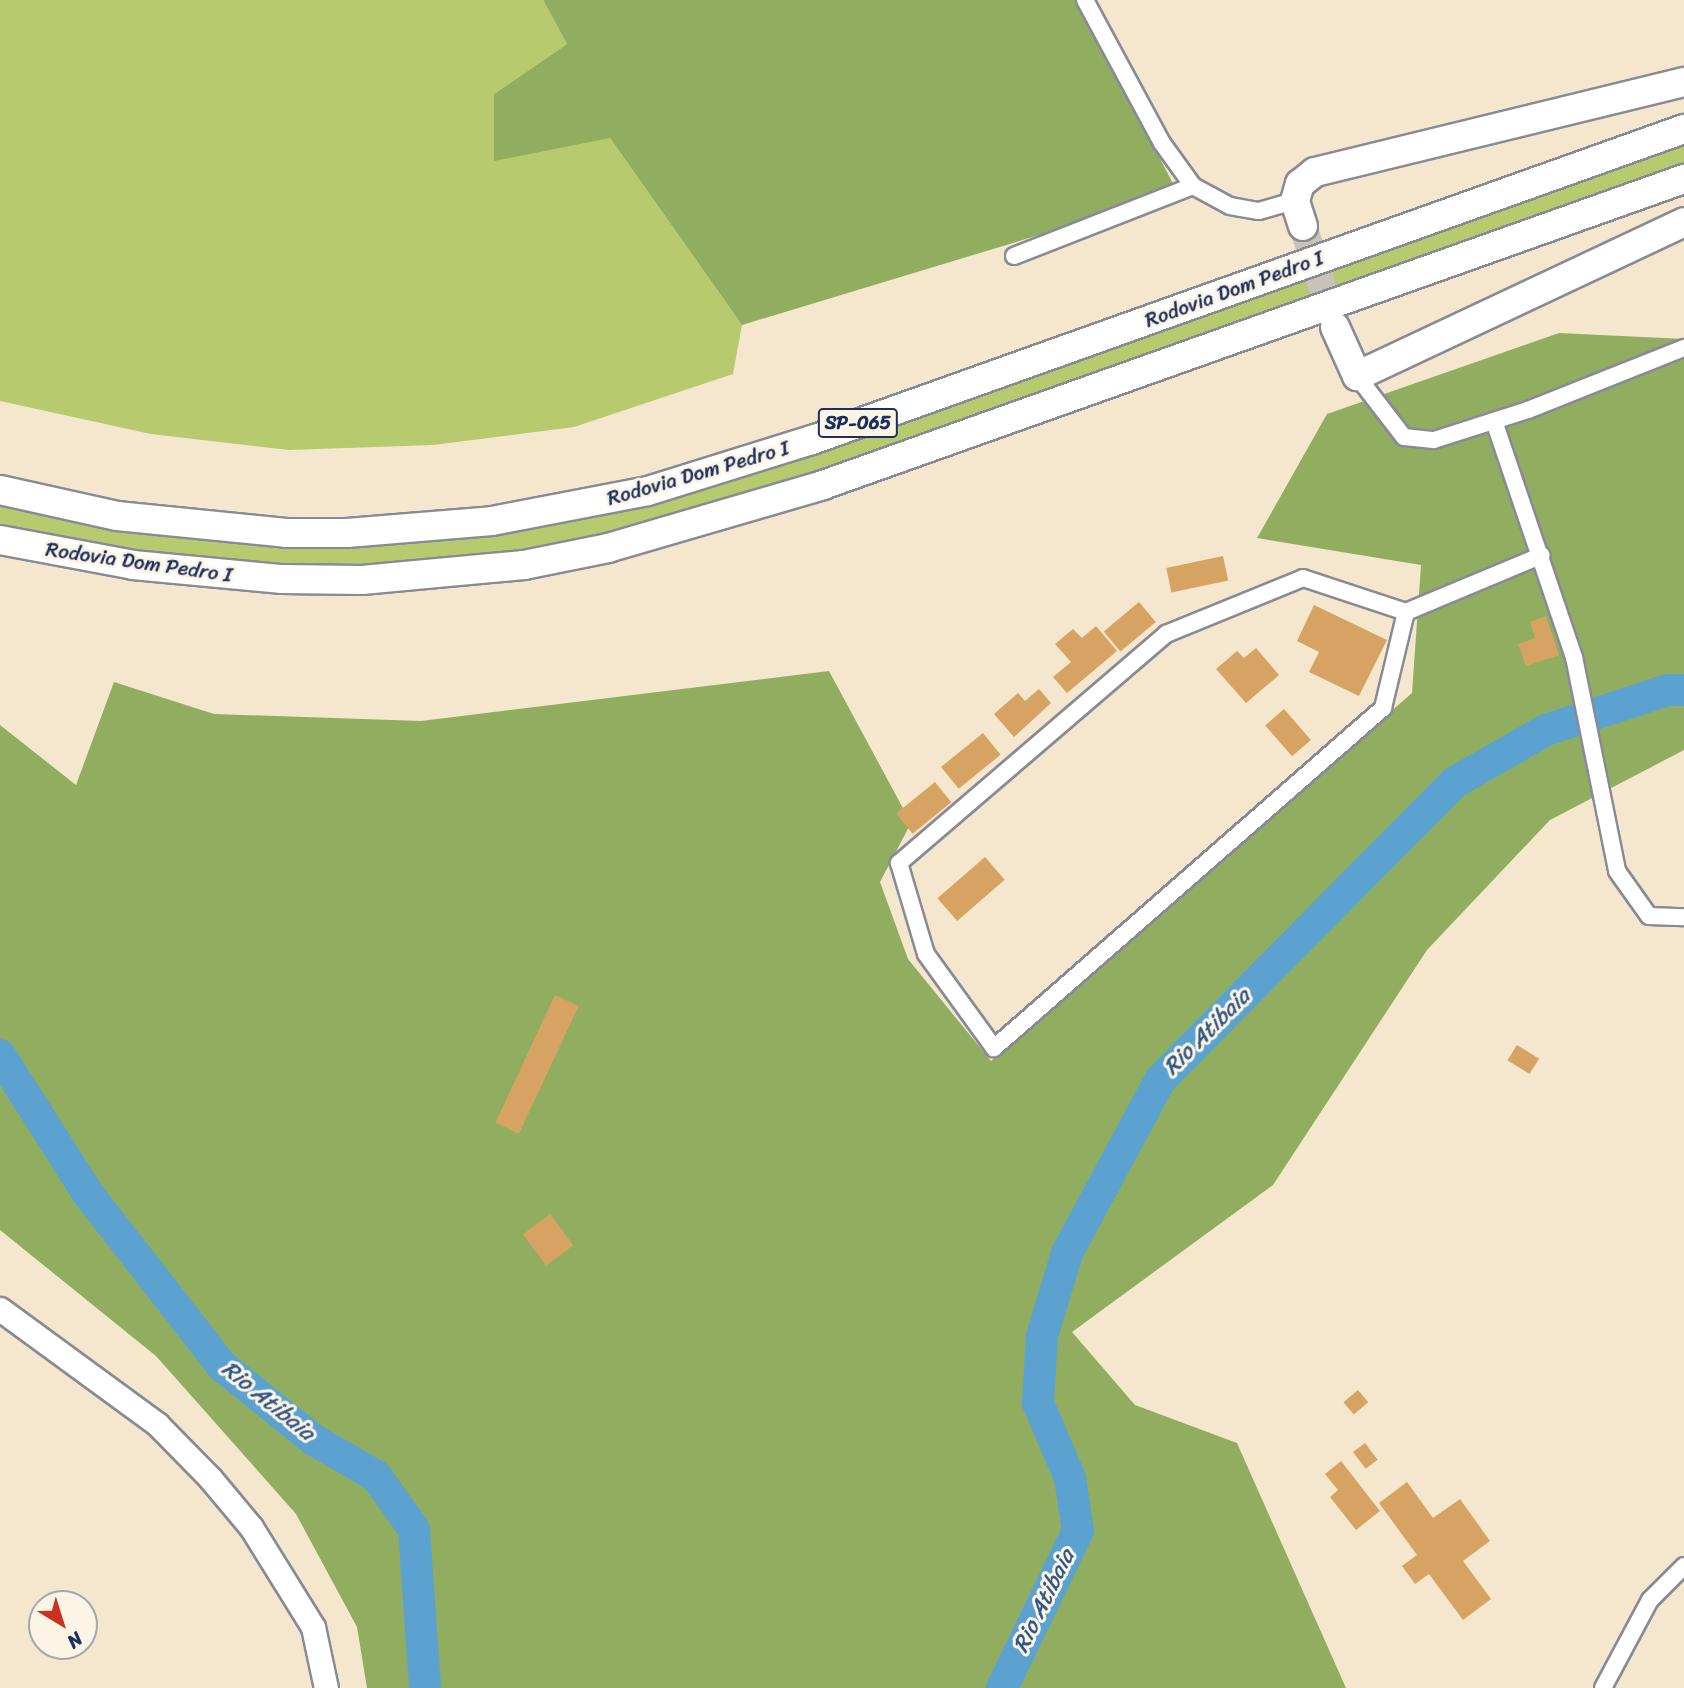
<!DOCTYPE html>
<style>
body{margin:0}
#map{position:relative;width:1684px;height:1688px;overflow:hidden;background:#f4e7cd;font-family:Sriracha,sans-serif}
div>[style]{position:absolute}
.green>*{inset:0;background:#b7ca6d}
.forest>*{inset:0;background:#91ae60}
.stream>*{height:5px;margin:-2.5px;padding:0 2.5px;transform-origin:2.5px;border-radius:2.5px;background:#5ba2d1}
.river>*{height:32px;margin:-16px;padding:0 16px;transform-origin:16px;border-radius:16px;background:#5ba2d1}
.building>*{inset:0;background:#d7a363;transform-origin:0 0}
.highway-tunnel>*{height:28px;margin-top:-14px;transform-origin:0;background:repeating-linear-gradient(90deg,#c9c2b7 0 28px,transparent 0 42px)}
.roads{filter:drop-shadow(2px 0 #888b96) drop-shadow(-2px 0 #888b96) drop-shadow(0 2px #888b96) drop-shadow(0 -2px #888b96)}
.street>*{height:16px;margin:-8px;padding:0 8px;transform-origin:8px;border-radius:8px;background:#fff}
.secondary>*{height:23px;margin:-11.5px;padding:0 11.5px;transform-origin:11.5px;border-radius:11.5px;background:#fff}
.highway>*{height:28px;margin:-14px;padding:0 14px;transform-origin:14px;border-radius:14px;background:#fff}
span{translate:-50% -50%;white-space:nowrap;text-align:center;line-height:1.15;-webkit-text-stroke:6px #fcf5e5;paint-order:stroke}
.shield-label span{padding:2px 5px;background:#fcf5e5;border:2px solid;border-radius:5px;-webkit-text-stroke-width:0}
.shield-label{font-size:19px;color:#1b2f5e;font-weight:700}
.street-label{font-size:21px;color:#1b2f5e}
.water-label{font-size:23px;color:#315786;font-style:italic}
.north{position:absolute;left:28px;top:1590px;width:70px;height:70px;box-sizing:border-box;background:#fcf5e5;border:2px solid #a2a6af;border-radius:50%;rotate:142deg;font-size:19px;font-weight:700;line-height:28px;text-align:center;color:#1b2f5e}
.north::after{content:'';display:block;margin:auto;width:24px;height:32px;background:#c8321e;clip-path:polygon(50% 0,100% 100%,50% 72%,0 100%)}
</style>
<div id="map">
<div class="green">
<div style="clip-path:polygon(0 0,543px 0,567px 44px,494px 94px,610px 138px,742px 325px,733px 374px,574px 427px,433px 445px,289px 450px,151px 434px,0 401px)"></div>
<div style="clip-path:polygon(1684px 142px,1684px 169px,964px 425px,625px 536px,416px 567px,207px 565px,0 529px,0 502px,139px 531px,284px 544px,417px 541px,616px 511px)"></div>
</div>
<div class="forest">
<div style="clip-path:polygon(543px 0,1077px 0,1178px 193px,742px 325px,610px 138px,494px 161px,494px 94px,567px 44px)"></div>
<div style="clip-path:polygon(1559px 333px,1684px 339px,1684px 750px,1550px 820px,1427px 950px,1273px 1185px,1072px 1332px,1135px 1405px,1237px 1443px,1346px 1688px,367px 1688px,357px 1627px,296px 1514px,156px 1356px,0 1230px,0 725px,76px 785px,114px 682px,214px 714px,421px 721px,829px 671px,911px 823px,880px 882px,908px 959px,991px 1061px,1412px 693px,1421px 565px,1257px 538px,1327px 414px)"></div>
</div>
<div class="stream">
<div style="left:0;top:1078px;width:14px;rotate:-4deg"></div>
</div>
<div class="river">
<div style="left:0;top:1055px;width:166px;rotate:57.6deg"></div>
<div style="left:89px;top:1195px;width:217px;rotate:52.1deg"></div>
<div style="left:222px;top:1366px;width:118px;rotate:38.8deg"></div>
<div style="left:314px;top:1440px;width:72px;rotate:30.1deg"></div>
<div style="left:376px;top:1476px;width:65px;rotate:54.4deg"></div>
<div style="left:414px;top:1529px;width:159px;rotate:86deg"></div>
<div style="left:1002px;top:1688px;width:174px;rotate:-64.2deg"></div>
<div style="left:1078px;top:1531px;width:54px;rotate:-98.6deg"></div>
<div style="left:1070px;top:1478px;width:82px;rotate:-113.1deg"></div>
<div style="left:1038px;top:1403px;width:67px;rotate:-86.6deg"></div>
<div style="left:1042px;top:1336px;width:87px;rotate:-73.2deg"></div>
<div style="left:1067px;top:1253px;width:196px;rotate:-61.7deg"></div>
<div style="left:1160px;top:1080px;width:419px;rotate:-45.3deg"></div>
<div style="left:1455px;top:782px;width:105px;rotate:-29.7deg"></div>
<div style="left:1546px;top:730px;width:128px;rotate:-18.2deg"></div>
<div style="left:1668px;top:690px;width:16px"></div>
</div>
<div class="building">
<div style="left:1223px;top:556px;width:25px;height:58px;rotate:78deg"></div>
<div style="left:1139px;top:602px;width:26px;height:46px;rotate:50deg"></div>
<div style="clip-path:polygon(1314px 605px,1387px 640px,1359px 696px,1309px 672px,1319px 652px,1297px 641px)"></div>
<div style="clip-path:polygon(1546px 616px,1559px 655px,1526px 666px,1518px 644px,1535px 638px,1530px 622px)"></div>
<div style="clip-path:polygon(1096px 626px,1117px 651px,1067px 693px,1053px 677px,1071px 662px,1055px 644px,1073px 629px,1082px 638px)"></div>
<div style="clip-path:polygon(1256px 648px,1279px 675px,1246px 703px,1216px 669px,1237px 651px,1244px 658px)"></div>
<div style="clip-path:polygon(1039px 689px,1051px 703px,1014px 737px,994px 714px,1018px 693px,1025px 701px)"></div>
<div style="left:1284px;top:709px;width:41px;height:25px;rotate:49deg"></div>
<div style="left:983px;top:733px;width:28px;height:54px;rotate:51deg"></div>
<div style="left:935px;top:782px;width:26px;height:50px;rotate:51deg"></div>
<div style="left:985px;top:857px;width:30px;height:63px;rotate:49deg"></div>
<div style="left:555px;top:995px;width:26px;height:141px;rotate:25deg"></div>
<div style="left:1517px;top:1045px;width:26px;height:18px;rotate:32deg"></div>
<div style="left:550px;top:1214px;width:39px;height:34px;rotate:53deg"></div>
<div style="left:1358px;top:1390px;width:16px;height:19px;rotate:50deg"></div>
<div style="left:1365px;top:1443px;width:21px;height:15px;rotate:53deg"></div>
<div style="clip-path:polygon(1341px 1461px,1380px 1511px,1356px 1530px,1330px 1497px,1338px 1490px,1325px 1474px)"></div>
<div style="clip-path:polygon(1407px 1482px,1433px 1518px,1460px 1499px,1490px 1541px,1463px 1561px,1491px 1599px,1463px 1620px,1429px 1574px,1415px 1584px,1402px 1566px,1417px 1555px,1379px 1503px)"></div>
</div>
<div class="highway-tunnel">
<div style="left:1303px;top:226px;width:106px;rotate:72.4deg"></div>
</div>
<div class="roads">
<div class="street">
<div style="left:1085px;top:0;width:162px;rotate:61.7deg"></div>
<div style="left:1162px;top:143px;width:53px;rotate:54.2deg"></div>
<div style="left:1193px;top:186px;width:42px;rotate:28.4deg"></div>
<div style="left:1230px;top:206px;width:29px;rotate:10deg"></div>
<div style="left:1259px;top:211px;width:37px;rotate:-16deg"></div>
<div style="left:1014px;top:256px;width:192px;rotate:-21.4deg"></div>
<div style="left:1357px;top:376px;width:77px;rotate:52.4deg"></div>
<div style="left:1404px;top:437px;width:30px;rotate:6deg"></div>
<div style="left:1434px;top:440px;width:99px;rotate:-17.7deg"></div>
<div style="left:1528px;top:410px;width:168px;rotate:-21.7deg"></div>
<div style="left:1494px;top:421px;width:249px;rotate:71.3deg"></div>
<div style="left:1574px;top:657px;width:218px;rotate:78.6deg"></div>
<div style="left:1617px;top:871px;width:55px;rotate:54.6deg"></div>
<div style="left:1649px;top:916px;width:35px;rotate:2deg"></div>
<div style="left:1406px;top:612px;width:99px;rotate:103.5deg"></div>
<div style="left:1383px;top:708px;width:517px;rotate:138.85deg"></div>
<div style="left:994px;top:1048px;width:116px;rotate:-125.9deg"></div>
<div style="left:926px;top:954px;width:95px;rotate:-106.5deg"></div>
<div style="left:899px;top:863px;width:352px;rotate:-40.6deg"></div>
<div style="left:1166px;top:634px;width:148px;rotate:-22.2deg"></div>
<div style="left:1303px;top:578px;width:108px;rotate:18.3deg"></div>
<div style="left:1406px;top:612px;width:147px;rotate:-22.7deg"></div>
<div style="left:1603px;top:1688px;width:100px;rotate:-61.9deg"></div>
<div style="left:1650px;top:1600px;width:48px;rotate:-45deg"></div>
</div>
<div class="secondary">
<div style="left:0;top:1309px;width:195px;rotate:36.2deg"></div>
<div style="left:157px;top:1424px;width:76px;rotate:45.5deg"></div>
<div style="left:210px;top:1478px;width:64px;rotate:50.1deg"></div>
<div style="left:251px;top:1527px;width:118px;rotate:58.2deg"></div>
<div style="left:313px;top:1627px;width:62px;rotate:78deg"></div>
</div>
<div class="highway">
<div style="left:1303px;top:226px;width:26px;rotate:-108deg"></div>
<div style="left:1295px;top:201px;width:18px;rotate:-74deg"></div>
<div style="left:1300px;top:184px;width:19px;rotate:-39deg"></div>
<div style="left:1315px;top:172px;width:380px;rotate:-13.7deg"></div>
<div style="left:1335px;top:327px;width:54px;rotate:65.8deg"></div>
<div style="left:1357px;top:376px;width:361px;rotate:-25.2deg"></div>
<div style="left:0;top:490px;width:120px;rotate:12.5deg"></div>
<div style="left:117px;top:516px;width:170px;rotate:5.7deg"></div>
<div style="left:286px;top:533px;width:61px"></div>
<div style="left:347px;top:533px;width:145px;rotate:-4.7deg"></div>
<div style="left:492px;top:521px;width:159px;rotate:-10.9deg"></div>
<div style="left:648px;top:491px;width:172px;rotate:-17.3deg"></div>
<div style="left:812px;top:440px;width:926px;rotate:-19.63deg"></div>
<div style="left:0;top:540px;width:135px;rotate:10.6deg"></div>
<div style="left:133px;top:565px;width:150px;rotate:5.4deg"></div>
<div style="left:282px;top:579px;width:80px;rotate:0.7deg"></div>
<div style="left:362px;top:580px;width:163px;rotate:-5.3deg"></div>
<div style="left:524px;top:565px;width:86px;rotate:-11.4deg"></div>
<div style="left:608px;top:548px;width:224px;rotate:-16.3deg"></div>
<div style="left:823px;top:485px;width:914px;rotate:-19.57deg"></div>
</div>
</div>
<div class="shield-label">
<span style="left:858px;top:423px">SP-065</span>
</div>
<div class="street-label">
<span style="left:1234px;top:289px;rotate:-20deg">Rodovia Dom Pedro I</span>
<span style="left:698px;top:473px;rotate:-16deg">Rodovia Dom Pedro I</span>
<span style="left:139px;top:562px;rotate:8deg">Rodovia Dom Pedro I</span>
</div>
<div class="water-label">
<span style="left:1207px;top:1032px;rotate:-45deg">Rio Atibaia</span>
<span style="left:268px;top:1401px;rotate:39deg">Rio Atibaia</span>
<span style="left:1044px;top:1601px;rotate:-64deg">Rio Atibaia</span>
</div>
<div class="north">N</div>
</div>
